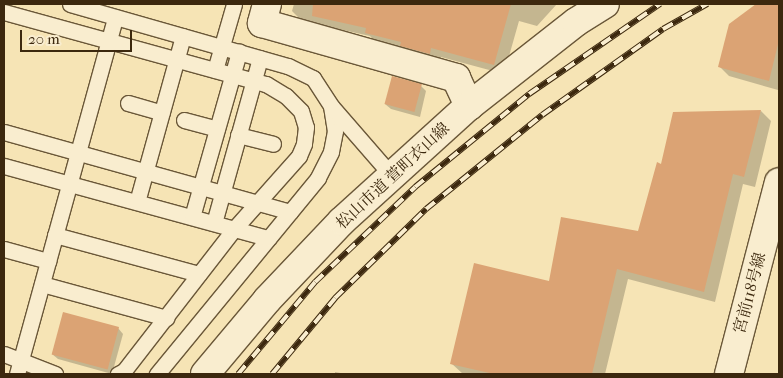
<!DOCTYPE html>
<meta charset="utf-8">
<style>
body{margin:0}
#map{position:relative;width:783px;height:378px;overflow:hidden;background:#f6e4b5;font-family:"IM FELL French Canon","Noto Serif JP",serif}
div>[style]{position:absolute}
.shadow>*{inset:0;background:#0003}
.building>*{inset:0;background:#dba374;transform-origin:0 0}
.roads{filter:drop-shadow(1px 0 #6a5738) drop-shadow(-1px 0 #6a5738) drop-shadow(0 1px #6a5738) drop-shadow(0 -1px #6a5738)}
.lane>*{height:15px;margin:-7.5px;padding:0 7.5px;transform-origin:7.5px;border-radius:7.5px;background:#f9edcf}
.street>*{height:28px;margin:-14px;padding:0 14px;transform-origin:14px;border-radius:14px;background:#f9edcf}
.secondary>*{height:28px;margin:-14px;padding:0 14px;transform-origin:14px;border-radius:14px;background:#f9edcf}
.rail>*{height:5.5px;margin-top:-2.75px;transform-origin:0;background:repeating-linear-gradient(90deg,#f9edcf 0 11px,#3c280e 0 22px);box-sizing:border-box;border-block:1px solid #3c280e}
span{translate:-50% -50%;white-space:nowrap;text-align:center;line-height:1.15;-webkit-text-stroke:4px #f9edcf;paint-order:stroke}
.street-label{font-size:16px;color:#3c280e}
.frame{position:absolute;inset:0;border:5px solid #3c280e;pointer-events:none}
.scale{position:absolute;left:20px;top:30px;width:112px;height:22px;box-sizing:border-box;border:2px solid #3c280e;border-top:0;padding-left:6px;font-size:15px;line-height:18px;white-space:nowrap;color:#3c280e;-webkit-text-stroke:4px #f9edcf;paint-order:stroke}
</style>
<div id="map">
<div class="shadow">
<div style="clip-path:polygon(294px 4px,557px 4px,537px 26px,519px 21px,504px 74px,441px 57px,440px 64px,376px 43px,370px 36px,302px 21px,292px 11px)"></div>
<div style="clip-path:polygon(758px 4px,779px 4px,778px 90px,729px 76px,719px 66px,730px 25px)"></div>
<div style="clip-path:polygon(421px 86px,426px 91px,420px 117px,391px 109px,385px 104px)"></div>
<div style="clip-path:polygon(761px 111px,771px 121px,755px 187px,743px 184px,715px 302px,628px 279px,605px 374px,463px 374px,451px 363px,550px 283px,639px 233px,662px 165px)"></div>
<div style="clip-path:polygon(118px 328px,123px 334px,112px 374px,58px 359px,52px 354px)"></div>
<div style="clip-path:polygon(335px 372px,346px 374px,335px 374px)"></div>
</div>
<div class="building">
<div style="clip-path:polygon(313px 4px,511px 4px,494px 65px,431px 48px,430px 54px,400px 46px,401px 42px,365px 33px,366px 28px,312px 16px)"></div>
<div style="clip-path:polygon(756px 4px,779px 4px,779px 40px,769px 81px,718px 67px,729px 24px)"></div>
<div style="left:392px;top:76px;width:31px;height:29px;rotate:15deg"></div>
<div style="clip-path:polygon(761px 110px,744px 177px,733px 174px,704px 292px,617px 269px,592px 374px,494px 374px,450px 364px,474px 263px,549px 281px,561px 217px,638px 231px,657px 162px,661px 164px,673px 112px)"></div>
<div style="left:63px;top:312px;width:58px;height:44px;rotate:15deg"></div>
</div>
<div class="roads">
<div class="lane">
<div style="left:70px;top:4px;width:227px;rotate:15.9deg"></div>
<div style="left:288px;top:66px;width:28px;rotate:26deg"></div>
<div style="left:313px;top:78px;width:33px;rotate:57deg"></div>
<div style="left:331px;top:106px;width:25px;rotate:81deg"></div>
<div style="left:335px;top:131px;width:21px;rotate:101deg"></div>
<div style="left:331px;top:152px;width:29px;rotate:117deg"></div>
<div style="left:318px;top:178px;width:254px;rotate:129.4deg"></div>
<div style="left:4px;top:12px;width:272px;rotate:15.4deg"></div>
<div style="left:266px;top:84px;width:23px;rotate:31deg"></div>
<div style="left:286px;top:96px;width:21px;rotate:45deg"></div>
<div style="left:301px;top:111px;width:17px;rotate:73deg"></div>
<div style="left:306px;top:127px;width:17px;rotate:97deg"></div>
<div style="left:304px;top:144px;width:13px;rotate:113deg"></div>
<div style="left:299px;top:156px;width:98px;rotate:131.7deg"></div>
<div style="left:234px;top:229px;width:180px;rotate:127.8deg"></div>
<div style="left:124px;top:371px;width:7px;rotate:153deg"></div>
<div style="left:215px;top:70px;width:69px;rotate:-73.9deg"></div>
<div style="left:128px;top:103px;width:35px;rotate:16deg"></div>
<div style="left:332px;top:107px;width:91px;rotate:49deg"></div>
<div style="left:184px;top:120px;width:34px;rotate:15deg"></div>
<div style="left:4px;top:132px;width:297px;rotate:15.6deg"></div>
<div style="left:238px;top:135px;width:36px;rotate:14deg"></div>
<div style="left:4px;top:166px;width:274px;rotate:15.3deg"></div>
<div style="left:137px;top:202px;width:172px;rotate:-74.5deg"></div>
<div style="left:192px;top:217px;width:172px;rotate:-74.1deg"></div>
<div style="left:214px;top:223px;width:171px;rotate:-74.4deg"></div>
<div style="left:55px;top:235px;width:149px;rotate:15.2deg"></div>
<div style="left:4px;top:249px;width:46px;rotate:15.3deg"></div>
<div style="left:42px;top:284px;width:129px;rotate:15.3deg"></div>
<div style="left:4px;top:354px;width:55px;rotate:21.4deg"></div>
<div style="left:17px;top:374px;width:370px;rotate:-74.6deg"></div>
</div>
<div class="street">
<div style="left:267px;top:4px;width:20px;rotate:105deg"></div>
<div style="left:262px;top:23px;width:202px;rotate:15.8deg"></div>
<div style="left:456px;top:78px;width:31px;rotate:65deg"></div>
<div style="left:205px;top:374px;width:97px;rotate:-50deg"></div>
<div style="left:267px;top:300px;width:109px;rotate:-46.5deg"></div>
<div style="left:342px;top:221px;width:171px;rotate:-42.2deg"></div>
<div style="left:469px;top:106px;width:136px;rotate:-38.1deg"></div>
<div style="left:576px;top:22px;width:34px;rotate:-32deg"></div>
</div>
<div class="secondary">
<div style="left:729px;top:374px;width:198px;rotate:-75.4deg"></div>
</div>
</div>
<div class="rail">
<div style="left:238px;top:374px;width:120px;rotate:-50.1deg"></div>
<div style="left:315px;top:282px;width:138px;rotate:-43.5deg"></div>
<div style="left:415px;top:187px;width:147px;rotate:-39.2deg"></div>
<div style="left:529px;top:94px;width:159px;rotate:-34.5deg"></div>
<div style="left:272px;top:374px;width:99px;rotate:-50.3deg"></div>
<div style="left:335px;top:298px;width:127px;rotate:-44.4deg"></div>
<div style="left:426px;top:209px;width:149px;rotate:-39deg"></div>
<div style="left:542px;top:115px;width:148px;rotate:-35.4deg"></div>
<div style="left:663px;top:29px;width:51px;rotate:-29.6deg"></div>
</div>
<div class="street-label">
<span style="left:393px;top:176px;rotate:-43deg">松山市道 萱町衣山線</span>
<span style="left:750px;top:293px;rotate:-75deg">宮前118号線</span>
</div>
<div class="frame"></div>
<div class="scale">20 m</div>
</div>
